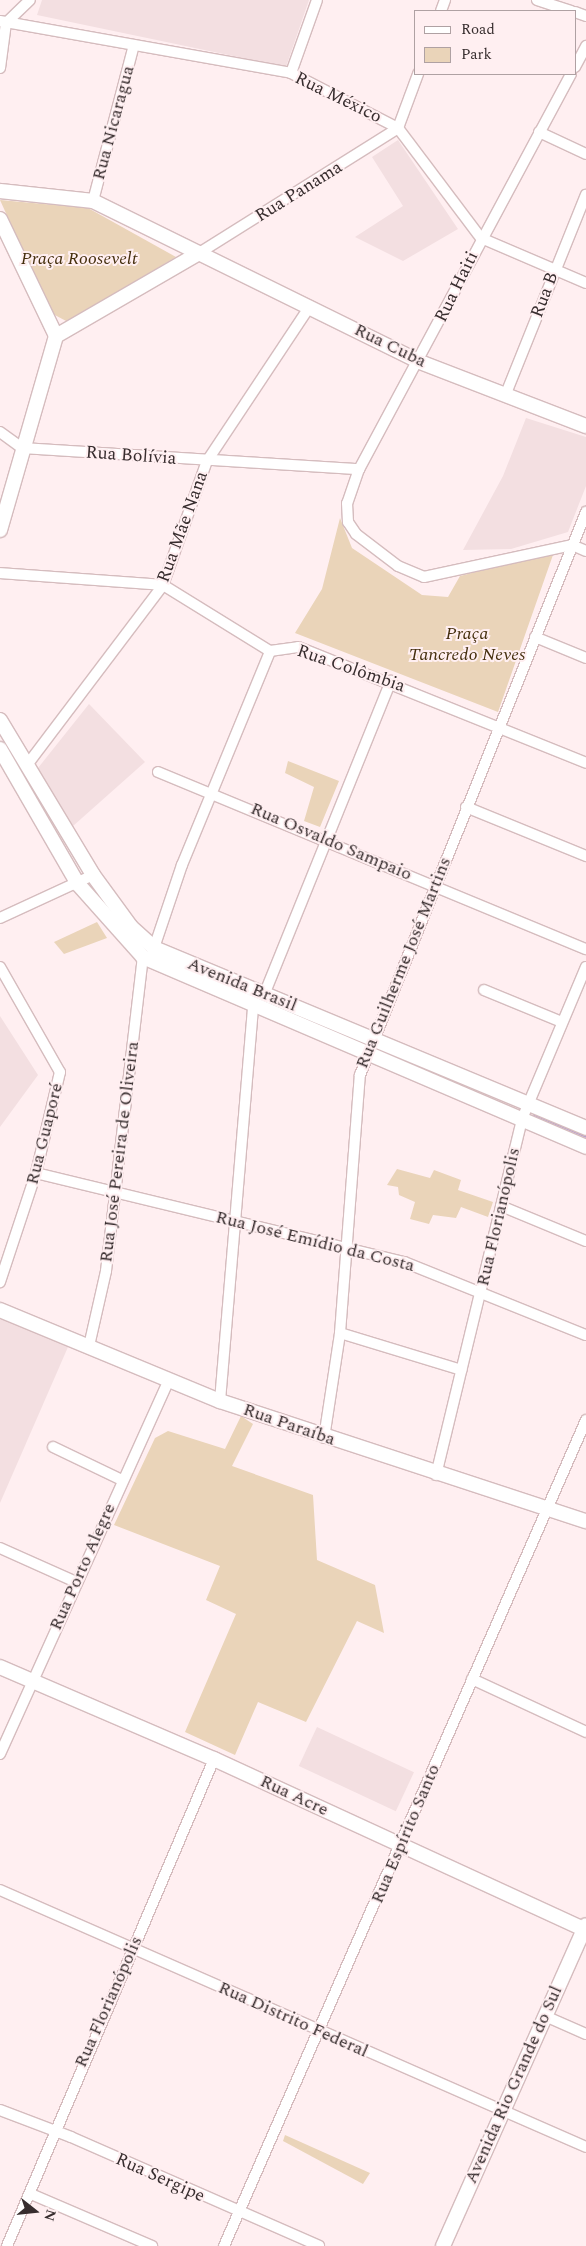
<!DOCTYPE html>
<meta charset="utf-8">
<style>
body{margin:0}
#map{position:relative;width:586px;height:2246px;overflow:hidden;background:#ffeff1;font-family:Spectral,serif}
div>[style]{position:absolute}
.built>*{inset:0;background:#f3dfe1;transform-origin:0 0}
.green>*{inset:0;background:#ead4b9}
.stream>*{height:3px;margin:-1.5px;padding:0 1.5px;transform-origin:1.5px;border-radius:1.5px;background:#baa2cd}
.roads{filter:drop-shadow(1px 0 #d5bcbe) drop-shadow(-1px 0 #d5bcbe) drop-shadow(0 1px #d5bcbe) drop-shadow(0 -1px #d5bcbe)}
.street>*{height:10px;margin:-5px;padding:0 5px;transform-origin:5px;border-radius:5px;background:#fff}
.secondary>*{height:14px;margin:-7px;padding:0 7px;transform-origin:7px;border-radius:7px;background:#fff}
span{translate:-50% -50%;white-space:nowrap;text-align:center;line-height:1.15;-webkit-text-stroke:4px #ffeff1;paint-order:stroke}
.street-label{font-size:18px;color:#372d2e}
.park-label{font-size:18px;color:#442e0c;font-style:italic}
.legend{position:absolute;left:414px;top:10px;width:162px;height:65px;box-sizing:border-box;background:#ffeff1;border:1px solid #afa1a3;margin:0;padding:6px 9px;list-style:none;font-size:15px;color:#372d2e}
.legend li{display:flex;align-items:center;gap:10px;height:25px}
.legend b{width:25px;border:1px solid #afa1a3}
.north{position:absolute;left:10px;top:2186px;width:50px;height:50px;-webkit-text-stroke:4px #ffeff1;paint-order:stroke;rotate:106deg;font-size:14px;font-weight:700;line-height:20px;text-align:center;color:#372d2e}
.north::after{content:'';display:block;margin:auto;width:18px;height:22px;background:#372d2e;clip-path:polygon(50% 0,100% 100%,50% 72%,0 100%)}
</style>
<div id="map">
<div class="built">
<div style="clip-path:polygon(42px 0,309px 0,286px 67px,37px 15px)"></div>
<div style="clip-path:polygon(398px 140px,458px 229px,403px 261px,355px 237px,403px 206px,372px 157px)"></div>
<div style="clip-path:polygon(526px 418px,586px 437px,586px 486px,568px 532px,511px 549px,463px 550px,503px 476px)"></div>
<div style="clip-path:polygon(89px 704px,145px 762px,73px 826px,38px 768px)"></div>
<div style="clip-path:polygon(0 1016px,38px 1075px,0 1127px)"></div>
<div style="clip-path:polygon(0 1316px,68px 1347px,0 1503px)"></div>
<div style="left:317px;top:1727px;width:107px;height:43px;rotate:25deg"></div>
</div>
<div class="green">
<div style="clip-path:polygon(0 200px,88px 208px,176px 257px,68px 322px,51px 313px)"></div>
<div style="clip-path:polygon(340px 518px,352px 548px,422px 595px,448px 597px,460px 576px,554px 552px,498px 712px,295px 633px,322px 589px)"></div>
<div style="clip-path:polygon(288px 761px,339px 781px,320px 827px,304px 821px,314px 787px,285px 773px)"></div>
<div style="clip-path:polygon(97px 922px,107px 938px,64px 954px,54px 942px)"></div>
<div style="clip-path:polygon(397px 1169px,430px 1178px,434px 1170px,461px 1180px,458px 1190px,493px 1202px,488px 1217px,461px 1207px,456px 1218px,433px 1215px,429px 1224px,410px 1219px,415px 1202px,399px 1195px,398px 1187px,387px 1185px)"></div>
<div style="clip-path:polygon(241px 1416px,253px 1424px,232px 1466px,313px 1495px,317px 1560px,375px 1585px,384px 1633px,357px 1621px,306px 1722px,258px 1702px,235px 1755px,185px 1732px,236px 1614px,206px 1600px,220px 1566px,114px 1525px,155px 1438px,168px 1431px,225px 1449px)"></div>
<div style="clip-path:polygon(285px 2135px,370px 2173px,363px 2184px,283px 2141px)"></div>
</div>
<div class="stream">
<div style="left:295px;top:1015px;width:31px;rotate:21deg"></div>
<div style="left:534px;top:1114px;width:56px;rotate:22.9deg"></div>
</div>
<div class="roads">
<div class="street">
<div style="left:537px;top:0;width:36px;rotate:18deg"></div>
<div style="left:441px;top:11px;width:12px;rotate:-70deg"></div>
<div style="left:575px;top:12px;width:12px;rotate:20deg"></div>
<div style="left:0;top:21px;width:296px;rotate:10.1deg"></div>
<div style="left:291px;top:73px;width:120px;rotate:27.2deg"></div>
<div style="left:398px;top:128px;width:138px;rotate:53deg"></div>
<div style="left:481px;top:238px;width:114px;rotate:23.2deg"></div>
<div style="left:575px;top:67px;width:24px;rotate:-62deg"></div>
<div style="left:0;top:68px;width:45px;rotate:-82.4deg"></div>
<div style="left:6px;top:23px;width:33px;rotate:-44deg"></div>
<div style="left:291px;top:73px;width:77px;rotate:-70.4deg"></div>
<div style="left:571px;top:74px;width:448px;rotate:118.2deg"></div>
<div style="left:359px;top:469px;width:36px;rotate:109deg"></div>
<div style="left:347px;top:503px;width:19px;rotate:87deg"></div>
<div style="left:348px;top:522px;width:14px;rotate:56deg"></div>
<div style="left:356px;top:534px;width:53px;rotate:37.3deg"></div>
<div style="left:398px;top:566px;width:28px;rotate:23deg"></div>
<div style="left:424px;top:577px;width:151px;rotate:-12.2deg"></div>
<div style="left:572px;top:545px;width:15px;rotate:23deg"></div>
<div style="left:539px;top:132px;width:52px;rotate:25.1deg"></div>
<div style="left:93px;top:201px;width:161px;rotate:-75.3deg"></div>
<div style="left:199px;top:253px;width:235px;rotate:-32.1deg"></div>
<div style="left:398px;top:128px;width:58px;rotate:-69.7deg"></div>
<div style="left:505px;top:396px;width:217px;rotate:-68.1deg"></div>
<div style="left:0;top:432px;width:27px;rotate:36deg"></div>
<div style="left:22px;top:448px;width:338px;rotate:3.6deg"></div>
<div style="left:0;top:573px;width:163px;rotate:4.2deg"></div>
<div style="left:163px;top:585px;width:126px;rotate:31.7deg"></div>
<div style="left:270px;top:651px;width:28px;rotate:-8deg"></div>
<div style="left:298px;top:647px;width:310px;rotate:21.9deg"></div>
<div style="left:535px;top:637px;width:55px;rotate:22.4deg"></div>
<div style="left:27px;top:765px;width:226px;rotate:-52.9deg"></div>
<div style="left:163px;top:585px;width:132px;rotate:-70.5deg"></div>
<div style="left:207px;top:461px;width:186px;rotate:-56.4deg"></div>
<div style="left:158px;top:772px;width:463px;rotate:22.5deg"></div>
<div style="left:466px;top:807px;width:130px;rotate:22.2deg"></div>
<div style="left:0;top:918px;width:102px;rotate:-24.8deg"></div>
<div style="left:154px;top:948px;width:88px;rotate:-71.4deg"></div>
<div style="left:182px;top:865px;width:231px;rotate:-67.6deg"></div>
<div style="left:0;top:967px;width:121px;rotate:60.3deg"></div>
<div style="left:60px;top:1072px;width:104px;rotate:103.4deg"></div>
<div style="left:36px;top:1173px;width:115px;rotate:108.3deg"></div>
<div style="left:484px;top:990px;width:84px;rotate:22.3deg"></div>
<div style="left:264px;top:995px;width:339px;rotate:-68deg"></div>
<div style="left:36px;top:1173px;width:379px;rotate:13.6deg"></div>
<div style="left:404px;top:1262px;width:196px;rotate:21.9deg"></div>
<div style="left:501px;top:1206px;width:92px;rotate:22.4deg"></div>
<div style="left:340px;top:1333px;width:127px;rotate:16.9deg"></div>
<div style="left:89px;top:1346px;width:77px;rotate:-77.2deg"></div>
<div style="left:106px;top:1271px;width:316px;rotate:-83.3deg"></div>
<div style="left:220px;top:1401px;width:396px;rotate:-85.2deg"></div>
<div style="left:324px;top:1438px;width:106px;rotate:-81.3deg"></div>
<div style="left:340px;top:1333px;width:259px;rotate:-85.6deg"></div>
<div style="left:360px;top:1075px;width:607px;rotate:-68.13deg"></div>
<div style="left:53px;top:1447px;width:76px;rotate:25.6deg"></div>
<div style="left:436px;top:1475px;width:366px;rotate:-76.4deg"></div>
<div style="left:522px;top:1119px;width:165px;rotate:-67.2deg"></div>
<div style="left:0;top:1548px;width:83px;rotate:24.1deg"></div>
<div style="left:472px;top:1679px;width:126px;rotate:24.9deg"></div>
<div style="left:0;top:1754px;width:408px;rotate:-65.7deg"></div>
<div style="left:0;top:1890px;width:640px;rotate:23.68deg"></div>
<div style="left:545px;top:2016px;width:45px;rotate:23.7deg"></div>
<div style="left:0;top:2110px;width:76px;rotate:20.8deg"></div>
<div style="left:71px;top:2137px;width:271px;rotate:23.7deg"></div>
<div style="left:31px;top:2194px;width:132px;rotate:23.3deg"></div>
<div style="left:7px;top:2246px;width:529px;rotate:-66.97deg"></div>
<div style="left:224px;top:2246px;width:902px;rotate:-66.33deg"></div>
</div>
<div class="secondary">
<div style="left:0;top:191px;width:94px;rotate:6.1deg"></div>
<div style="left:93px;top:201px;width:364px;rotate:26.2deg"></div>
<div style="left:420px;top:362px;width:178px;rotate:21.1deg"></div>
<div style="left:0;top:219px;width:130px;rotate:64.4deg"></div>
<div style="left:56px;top:336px;width:165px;rotate:-30.1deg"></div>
<div style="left:0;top:530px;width:202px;rotate:-73.9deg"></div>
<div style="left:0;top:720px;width:181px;rotate:59deg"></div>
<div style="left:93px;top:875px;width:64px;rotate:53.8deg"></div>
<div style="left:131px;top:927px;width:31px;rotate:42deg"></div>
<div style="left:154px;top:948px;width:468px;rotate:22.6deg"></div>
<div style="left:0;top:749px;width:156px;rotate:60deg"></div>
<div style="left:78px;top:884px;width:98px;rotate:48.3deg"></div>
<div style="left:143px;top:957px;width:482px;rotate:23.2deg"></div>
<div style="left:0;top:1310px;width:238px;rotate:22.5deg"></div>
<div style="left:220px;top:1401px;width:385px;rotate:18.2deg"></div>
<div style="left:0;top:1667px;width:233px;rotate:23.3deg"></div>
<div style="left:214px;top:1759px;width:409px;rotate:24.7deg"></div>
<div style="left:443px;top:2246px;width:351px;rotate:-66deg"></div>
</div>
</div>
<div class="street-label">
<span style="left:338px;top:98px;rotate:26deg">Rua México</span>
<span style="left:114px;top:123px;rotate:-75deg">Rua Nicaragua</span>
<span style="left:299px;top:192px;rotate:-32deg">Rua Panama</span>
<span style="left:457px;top:287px;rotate:-64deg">Rua Haiti</span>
<span style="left:545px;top:295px;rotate:-69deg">Rua B</span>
<span style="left:390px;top:346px;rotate:26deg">Rua Cuba</span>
<span style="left:131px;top:456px;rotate:4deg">Rua Bolívia</span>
<span style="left:183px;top:527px;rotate:-70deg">Rua Mãe Nana</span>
<span style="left:351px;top:669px;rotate:19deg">Rua Colômbia</span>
<span style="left:331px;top:842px;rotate:23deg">Rua Osvaldo Sampaio</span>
<span style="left:404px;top:963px;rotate:-68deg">Rua Guilherme José Martins</span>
<span style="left:242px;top:985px;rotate:22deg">Avenida Brasil</span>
<span style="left:45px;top:1134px;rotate:-76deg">Rua Guaporé</span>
<span style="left:120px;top:1152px;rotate:-83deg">Rua José Pereira de Oliveira</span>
<span style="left:499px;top:1217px;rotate:-77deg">Rua Florianópolis</span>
<span style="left:315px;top:1242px;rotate:14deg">Rua José Emídio da Costa</span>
<span style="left:289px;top:1425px;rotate:19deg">Rua Paraíba</span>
<span style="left:83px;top:1567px;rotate:-66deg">Rua Porto Alegre</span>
<span style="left:294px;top:1796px;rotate:25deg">Rua Acre</span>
<span style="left:406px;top:1834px;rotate:-67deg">Rua Espírito Santo</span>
<span style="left:109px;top:2002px;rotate:-66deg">Rua Florianópolis</span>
<span style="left:293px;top:2020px;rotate:24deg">Rua Distrito Federal</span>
<span style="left:514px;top:2085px;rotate:-66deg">Avenida Rio Grande do Sul</span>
<span style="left:160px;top:2178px;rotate:24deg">Rua Sergipe</span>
</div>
<div class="park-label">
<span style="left:79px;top:259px">Praça Roosevelt</span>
<span style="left:467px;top:645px">Praça<br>Tancredo Neves</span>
</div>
<ul class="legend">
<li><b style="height:6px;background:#fff"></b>Road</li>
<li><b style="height:14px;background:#ead4b9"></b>Park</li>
</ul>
<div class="north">N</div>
</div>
